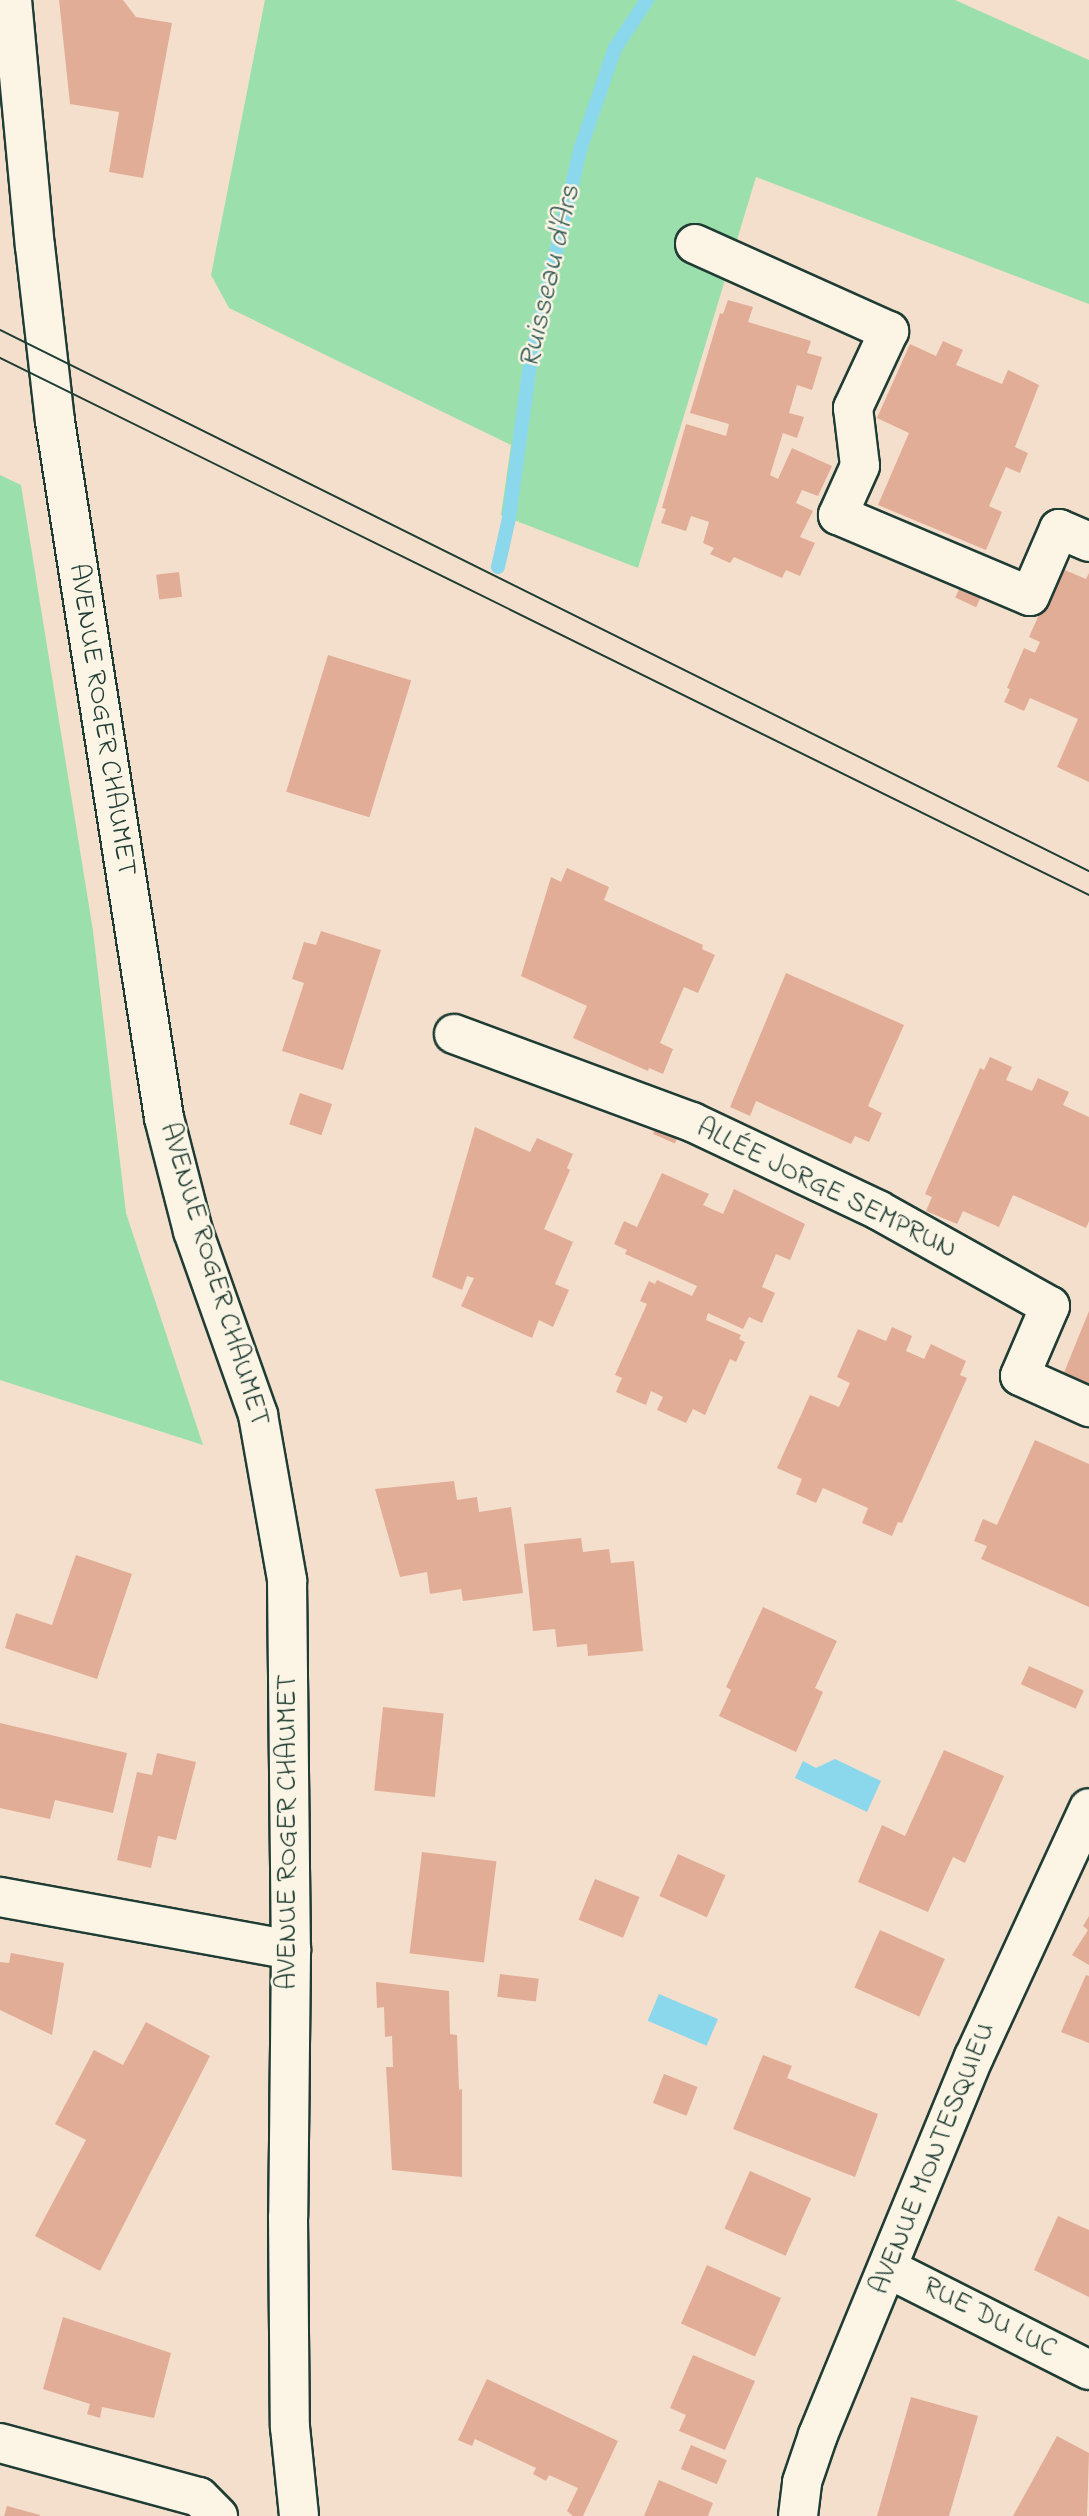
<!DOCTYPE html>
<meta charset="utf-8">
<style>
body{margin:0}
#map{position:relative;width:1089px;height:2516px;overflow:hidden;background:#f4dfcd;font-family:"Indie Flower",sans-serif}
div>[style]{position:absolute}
.green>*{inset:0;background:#9be0ac}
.water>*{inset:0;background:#8bd7eb;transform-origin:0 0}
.stream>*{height:14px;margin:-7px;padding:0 7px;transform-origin:7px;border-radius:7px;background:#8bd7eb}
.building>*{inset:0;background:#e2ad96;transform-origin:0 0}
.roads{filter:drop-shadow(2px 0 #1f3d34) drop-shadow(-2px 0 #1f3d34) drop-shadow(0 2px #1f3d34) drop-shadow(0 -2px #1f3d34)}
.street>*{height:38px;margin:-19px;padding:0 19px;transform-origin:19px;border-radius:19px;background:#fcf5e5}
.secondary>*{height:38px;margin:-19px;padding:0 19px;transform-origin:19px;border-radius:19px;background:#fcf5e5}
.tram>*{height:2px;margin:-1px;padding:0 1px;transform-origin:1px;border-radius:1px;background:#1f3d34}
span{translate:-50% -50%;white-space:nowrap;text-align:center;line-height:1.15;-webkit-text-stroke:5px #fcf5e5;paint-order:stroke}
.street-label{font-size:28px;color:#1f3d34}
.water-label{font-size:30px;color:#355c59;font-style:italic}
</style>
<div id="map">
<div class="green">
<div style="clip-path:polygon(265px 0,955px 0,1089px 60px,1089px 304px,756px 177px,638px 568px,501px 515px,511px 445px,229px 308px,211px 275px)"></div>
<div style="clip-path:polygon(0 475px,21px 485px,93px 931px,126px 1213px,203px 1445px,0 1380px)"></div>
</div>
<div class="water">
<div style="clip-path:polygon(835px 1759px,881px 1781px,867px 1812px,795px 1778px,803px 1761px,816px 1768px)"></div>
<div style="left:659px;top:1994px;width:64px;height:29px;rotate:23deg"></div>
</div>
<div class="stream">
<div style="left:498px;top:567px;width:50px;rotate:-77.3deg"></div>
<div style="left:509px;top:518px;width:162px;rotate:-82.2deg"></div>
<div style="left:531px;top:358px;width:214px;rotate:-76.7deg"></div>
<div style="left:580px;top:150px;width:108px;rotate:-71.1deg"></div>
<div style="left:615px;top:48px;width:58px;rotate:-56.3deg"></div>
</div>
<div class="building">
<div style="clip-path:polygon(59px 0,123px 0,136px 17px,172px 23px,143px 178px,109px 172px,119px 112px,70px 104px)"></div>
<div style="clip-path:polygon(728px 300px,753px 307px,748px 322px,811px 341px,807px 353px,822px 357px,812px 390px,797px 385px,789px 413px,804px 417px,797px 438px,783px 433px,770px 475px,778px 479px,792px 448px,832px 466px,818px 496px,802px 490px,796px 503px,813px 511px,800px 537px,815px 543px,800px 576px,786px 570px,782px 578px,734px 557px,730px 563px,710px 554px,714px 548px,703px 543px,709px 522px,691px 516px,686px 531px,661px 523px,666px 509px,662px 508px,686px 424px,726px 436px,729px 424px,690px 413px,720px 313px,723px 314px)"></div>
<div style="clip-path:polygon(943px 341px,963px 350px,956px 365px,1002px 384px,1008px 370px,1039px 385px,1015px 447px,1028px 453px,1020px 473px,1006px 467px,989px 506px,1002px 512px,986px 550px,878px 505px,909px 433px,877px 418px,910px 344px,936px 356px)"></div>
<div style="clip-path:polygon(1060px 568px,1086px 579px,1089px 573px,1089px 782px,1057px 767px,1078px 719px,1030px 698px,1024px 711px,1004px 702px,1010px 689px,1007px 688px,1024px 648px,1035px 653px,1040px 642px,1029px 637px)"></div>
<div style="left:179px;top:572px;width:25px;height:23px;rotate:83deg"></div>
<div style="left:962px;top:583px;width:23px;height:16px;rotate:25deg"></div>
<div style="left:328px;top:655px;width:87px;height:143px;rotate:17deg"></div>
<div style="clip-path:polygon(567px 868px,609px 887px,604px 900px,703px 945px,702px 949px,715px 955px,698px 993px,684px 987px,660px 1043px,673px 1049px,663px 1074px,649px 1068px,648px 1071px,573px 1038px,587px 1006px,521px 976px,551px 877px,561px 882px)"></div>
<div style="clip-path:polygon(321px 931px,381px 950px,343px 1070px,282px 1051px,304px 983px,292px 979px,304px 942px,316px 945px)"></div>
<div style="clip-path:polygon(786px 973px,904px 1025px,868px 1106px,882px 1113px,869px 1142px,855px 1136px,851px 1144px,756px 1101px,750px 1116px,730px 1107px)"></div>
<div style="clip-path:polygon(990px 1057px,1012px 1067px,1006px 1080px,1032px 1091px,1038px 1078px,1069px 1092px,1063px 1105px,1089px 1117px,1089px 1221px,1086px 1228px,1013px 1195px,999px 1227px,963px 1211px,957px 1224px,926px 1211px,932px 1197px,925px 1194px,980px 1068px,984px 1070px)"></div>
<div style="left:300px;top:1093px;width:34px;height:33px;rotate:19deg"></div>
<div style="left:659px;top:1120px;width:24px;height:15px;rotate:24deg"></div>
<div style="clip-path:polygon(475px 1127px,530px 1152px,537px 1138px,573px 1154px,567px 1168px,570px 1170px,544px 1229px,573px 1242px,555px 1284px,569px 1290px,553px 1327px,539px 1320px,532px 1338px,461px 1306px,474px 1278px,467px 1276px,462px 1290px,432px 1277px)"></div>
<div style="clip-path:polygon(662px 1173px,709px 1194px,703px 1205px,723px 1214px,734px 1189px,805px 1224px,790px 1260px,776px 1254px,762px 1287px,775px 1293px,762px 1323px,749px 1317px,743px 1329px,708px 1313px,706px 1320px,741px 1335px,739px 1339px,745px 1342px,736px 1362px,730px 1359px,705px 1415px,693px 1409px,686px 1423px,657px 1410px,663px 1397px,651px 1391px,646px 1405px,616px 1392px,622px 1378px,615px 1375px,647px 1304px,640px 1301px,649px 1281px,655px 1284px,657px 1280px,692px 1296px,697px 1286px,625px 1254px,627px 1250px,614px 1244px,624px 1221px,637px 1227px)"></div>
<div style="clip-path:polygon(1089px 1311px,1089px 1387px,1063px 1375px)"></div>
<div style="clip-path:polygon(892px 1327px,912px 1336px,906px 1351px,924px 1359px,931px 1344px,966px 1361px,960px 1375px,967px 1378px,902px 1523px,898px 1522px,892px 1536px,862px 1523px,868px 1508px,823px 1488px,816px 1503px,796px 1494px,802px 1479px,777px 1468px,810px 1395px,839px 1407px,850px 1383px,837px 1377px,858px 1329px,886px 1341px)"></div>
<div style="clip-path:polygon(1035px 1440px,1089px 1464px,1089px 1607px,981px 1559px,987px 1546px,974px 1541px,983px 1519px,997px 1525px)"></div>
<div style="clip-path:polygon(454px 1481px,457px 1500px,477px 1497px,479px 1512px,511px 1507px,523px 1593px,463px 1601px,461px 1589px,430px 1594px,427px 1572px,400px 1577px,375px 1489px)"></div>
<div style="clip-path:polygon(581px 1538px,583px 1552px,609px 1549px,611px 1563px,634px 1561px,643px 1651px,588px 1656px,587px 1644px,557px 1647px,555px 1629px,533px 1631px,524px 1544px)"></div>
<div style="clip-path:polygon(76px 1555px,132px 1574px,97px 1679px,5px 1648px,16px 1613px,52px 1625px)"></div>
<div style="clip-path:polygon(763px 1607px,837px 1641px,815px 1688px,823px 1692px,796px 1752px,719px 1716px,731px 1690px,726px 1687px)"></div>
<div style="left:1029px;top:1666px;width:60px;height:20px;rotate:24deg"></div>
<div style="left:383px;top:1707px;width:61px;height:84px;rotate:6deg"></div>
<div style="clip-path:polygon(0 1723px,127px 1753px,113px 1813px,55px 1800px,50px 1819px,0 1808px)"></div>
<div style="clip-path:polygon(944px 1750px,1004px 1776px,965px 1863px,953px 1857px,928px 1912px,858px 1882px,882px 1825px,905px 1836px)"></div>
<div style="clip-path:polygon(157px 1753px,196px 1762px,176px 1840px,158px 1836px,151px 1868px,117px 1860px,137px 1772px,152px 1775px)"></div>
<div style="left:422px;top:1852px;width:75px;height:102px;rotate:7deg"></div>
<div style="left:678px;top:1854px;width:52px;height:46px;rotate:24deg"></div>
<div style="left:595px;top:1879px;width:48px;height:44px;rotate:22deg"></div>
<div style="clip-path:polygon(1089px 1916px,1089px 1965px,1072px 1955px,1088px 1930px,1083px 1926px)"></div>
<div style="left:880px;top:1930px;width:71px;height:63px;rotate:24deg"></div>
<div style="clip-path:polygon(11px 1953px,64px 1963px,52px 2035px,0 2010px,0 1962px,9px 1963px)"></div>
<div style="left:500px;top:1974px;width:39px;height:23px;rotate:7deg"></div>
<div style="clip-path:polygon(1086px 1975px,1089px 1976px,1089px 2043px,1061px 2032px)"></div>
<div style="clip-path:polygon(376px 1982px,449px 1991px,450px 2034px,457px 2035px,459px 2090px,462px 2089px,462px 2177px,392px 2170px,386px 2067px,393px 2067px,392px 2036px,385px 2037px,384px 2007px,377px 2008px)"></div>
<div style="clip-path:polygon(146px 2022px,210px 2056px,100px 2271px,35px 2236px,86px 2140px,55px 2124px,94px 2050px,123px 2065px)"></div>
<div style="clip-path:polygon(763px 2055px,792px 2066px,787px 2078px,878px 2114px,855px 2177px,733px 2129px)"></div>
<div style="left:664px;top:2074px;width:36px;height:31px;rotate:21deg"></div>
<div style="left:750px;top:2171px;width:67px;height:63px;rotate:24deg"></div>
<div style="clip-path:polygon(1058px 2216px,1089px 2230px,1089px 2297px,1034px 2270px)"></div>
<div style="left:707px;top:2265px;width:81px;height:64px;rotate:24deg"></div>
<div style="clip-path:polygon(63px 2317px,171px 2353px,154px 2418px,102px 2407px,100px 2418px,87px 2414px,90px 2404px,43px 2389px)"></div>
<div style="clip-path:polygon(693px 2355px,755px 2381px,725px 2450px,679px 2431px,686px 2415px,670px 2408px)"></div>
<div style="clip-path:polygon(487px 2379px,618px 2441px,583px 2516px,573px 2516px,567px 2511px,578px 2488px,549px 2475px,546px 2481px,533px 2474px,536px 2468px,475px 2439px,472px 2446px,458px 2440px)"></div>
<div style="clip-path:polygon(911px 2397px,978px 2416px,949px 2516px,877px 2516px)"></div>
<div style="clip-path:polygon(1057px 2436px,1089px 2453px,1087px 2516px,1013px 2516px)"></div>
<div style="left:691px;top:2445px;width:39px;height:26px;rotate:23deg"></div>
<div style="clip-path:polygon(659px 2480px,713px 2503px,708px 2516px,644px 2516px)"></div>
<div style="clip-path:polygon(7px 2506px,40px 2515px,40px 2516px,4px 2516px)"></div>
</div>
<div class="roads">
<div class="street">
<div style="left:695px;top:244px;width:213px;rotate:24.2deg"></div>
<div style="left:889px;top:331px;width:85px;rotate:115.1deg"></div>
<div style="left:853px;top:408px;width:58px;rotate:83.1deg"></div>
<div style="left:860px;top:466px;width:54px;rotate:114.2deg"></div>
<div style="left:838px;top:515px;width:208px;rotate:22.9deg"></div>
<div style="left:1030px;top:596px;width:73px;rotate:-66.6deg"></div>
<div style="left:1059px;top:529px;width:33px;rotate:23deg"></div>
<div style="left:454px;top:1034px;width:254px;rotate:20.3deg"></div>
<div style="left:692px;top:1122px;width:206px;rotate:25.3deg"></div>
<div style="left:878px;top:1210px;width:197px;rotate:29.2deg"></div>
<div style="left:1050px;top:1306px;width:76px;rotate:113.2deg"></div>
<div style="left:1020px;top:1376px;width:76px;rotate:24.2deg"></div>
<div style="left:0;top:1897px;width:296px;rotate:10.3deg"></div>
<div style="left:889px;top:2269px;width:224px;rotate:26.8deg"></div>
<div style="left:0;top:2443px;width:206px;rotate:15.2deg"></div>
<div style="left:199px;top:2497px;width:27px;rotate:45deg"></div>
<div style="left:798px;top:2516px;width:34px;rotate:-83deg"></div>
<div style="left:802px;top:2482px;width:50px;rotate:-71.2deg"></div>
<div style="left:818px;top:2435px;width:409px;rotate:-67.6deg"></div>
<div style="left:974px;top:2057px;width:274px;rotate:-65.2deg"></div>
</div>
<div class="secondary">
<div style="left:12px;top:0;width:247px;rotate:84.7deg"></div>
<div style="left:35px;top:246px;width:176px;rotate:83.5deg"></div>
<div style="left:55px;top:421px;width:705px;rotate:81.11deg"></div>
<div style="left:164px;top:1118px;width:117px;rotate:75.6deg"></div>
<div style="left:193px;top:1231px;width:195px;rotate:70.5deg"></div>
<div style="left:258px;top:1415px;width:168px;rotate:80deg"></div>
<div style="left:287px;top:1580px;width:370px;rotate:89.4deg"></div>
<div style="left:291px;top:1950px;width:267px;rotate:90.6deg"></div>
<div style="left:288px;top:2217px;width:210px;rotate:89.5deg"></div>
<div style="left:290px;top:2427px;width:89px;rotate:84.2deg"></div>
</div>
</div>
<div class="tram">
<div style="left:0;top:330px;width:1216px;rotate:26.42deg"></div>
<div style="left:0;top:358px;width:1214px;rotate:26.25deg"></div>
</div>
<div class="street-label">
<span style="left:101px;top:720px;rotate:81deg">AVENUE ROGER CHAUMET</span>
<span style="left:826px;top:1190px;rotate:26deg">ALLÉE JORGE SEMPRUN</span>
<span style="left:213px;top:1275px;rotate:73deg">AVENUE ROGER CHAUMET</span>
<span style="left:289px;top:1832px;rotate:-90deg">AVENUE ROGER CHAUMET</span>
<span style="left:934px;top:2159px;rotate:-68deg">AVENUE MONTESQUIEU</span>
<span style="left:989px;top:2319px;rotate:27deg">RUE DU LUC</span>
</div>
<div class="water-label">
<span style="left:551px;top:277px;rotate:-77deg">Ruisseau d'Ars</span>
</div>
</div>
